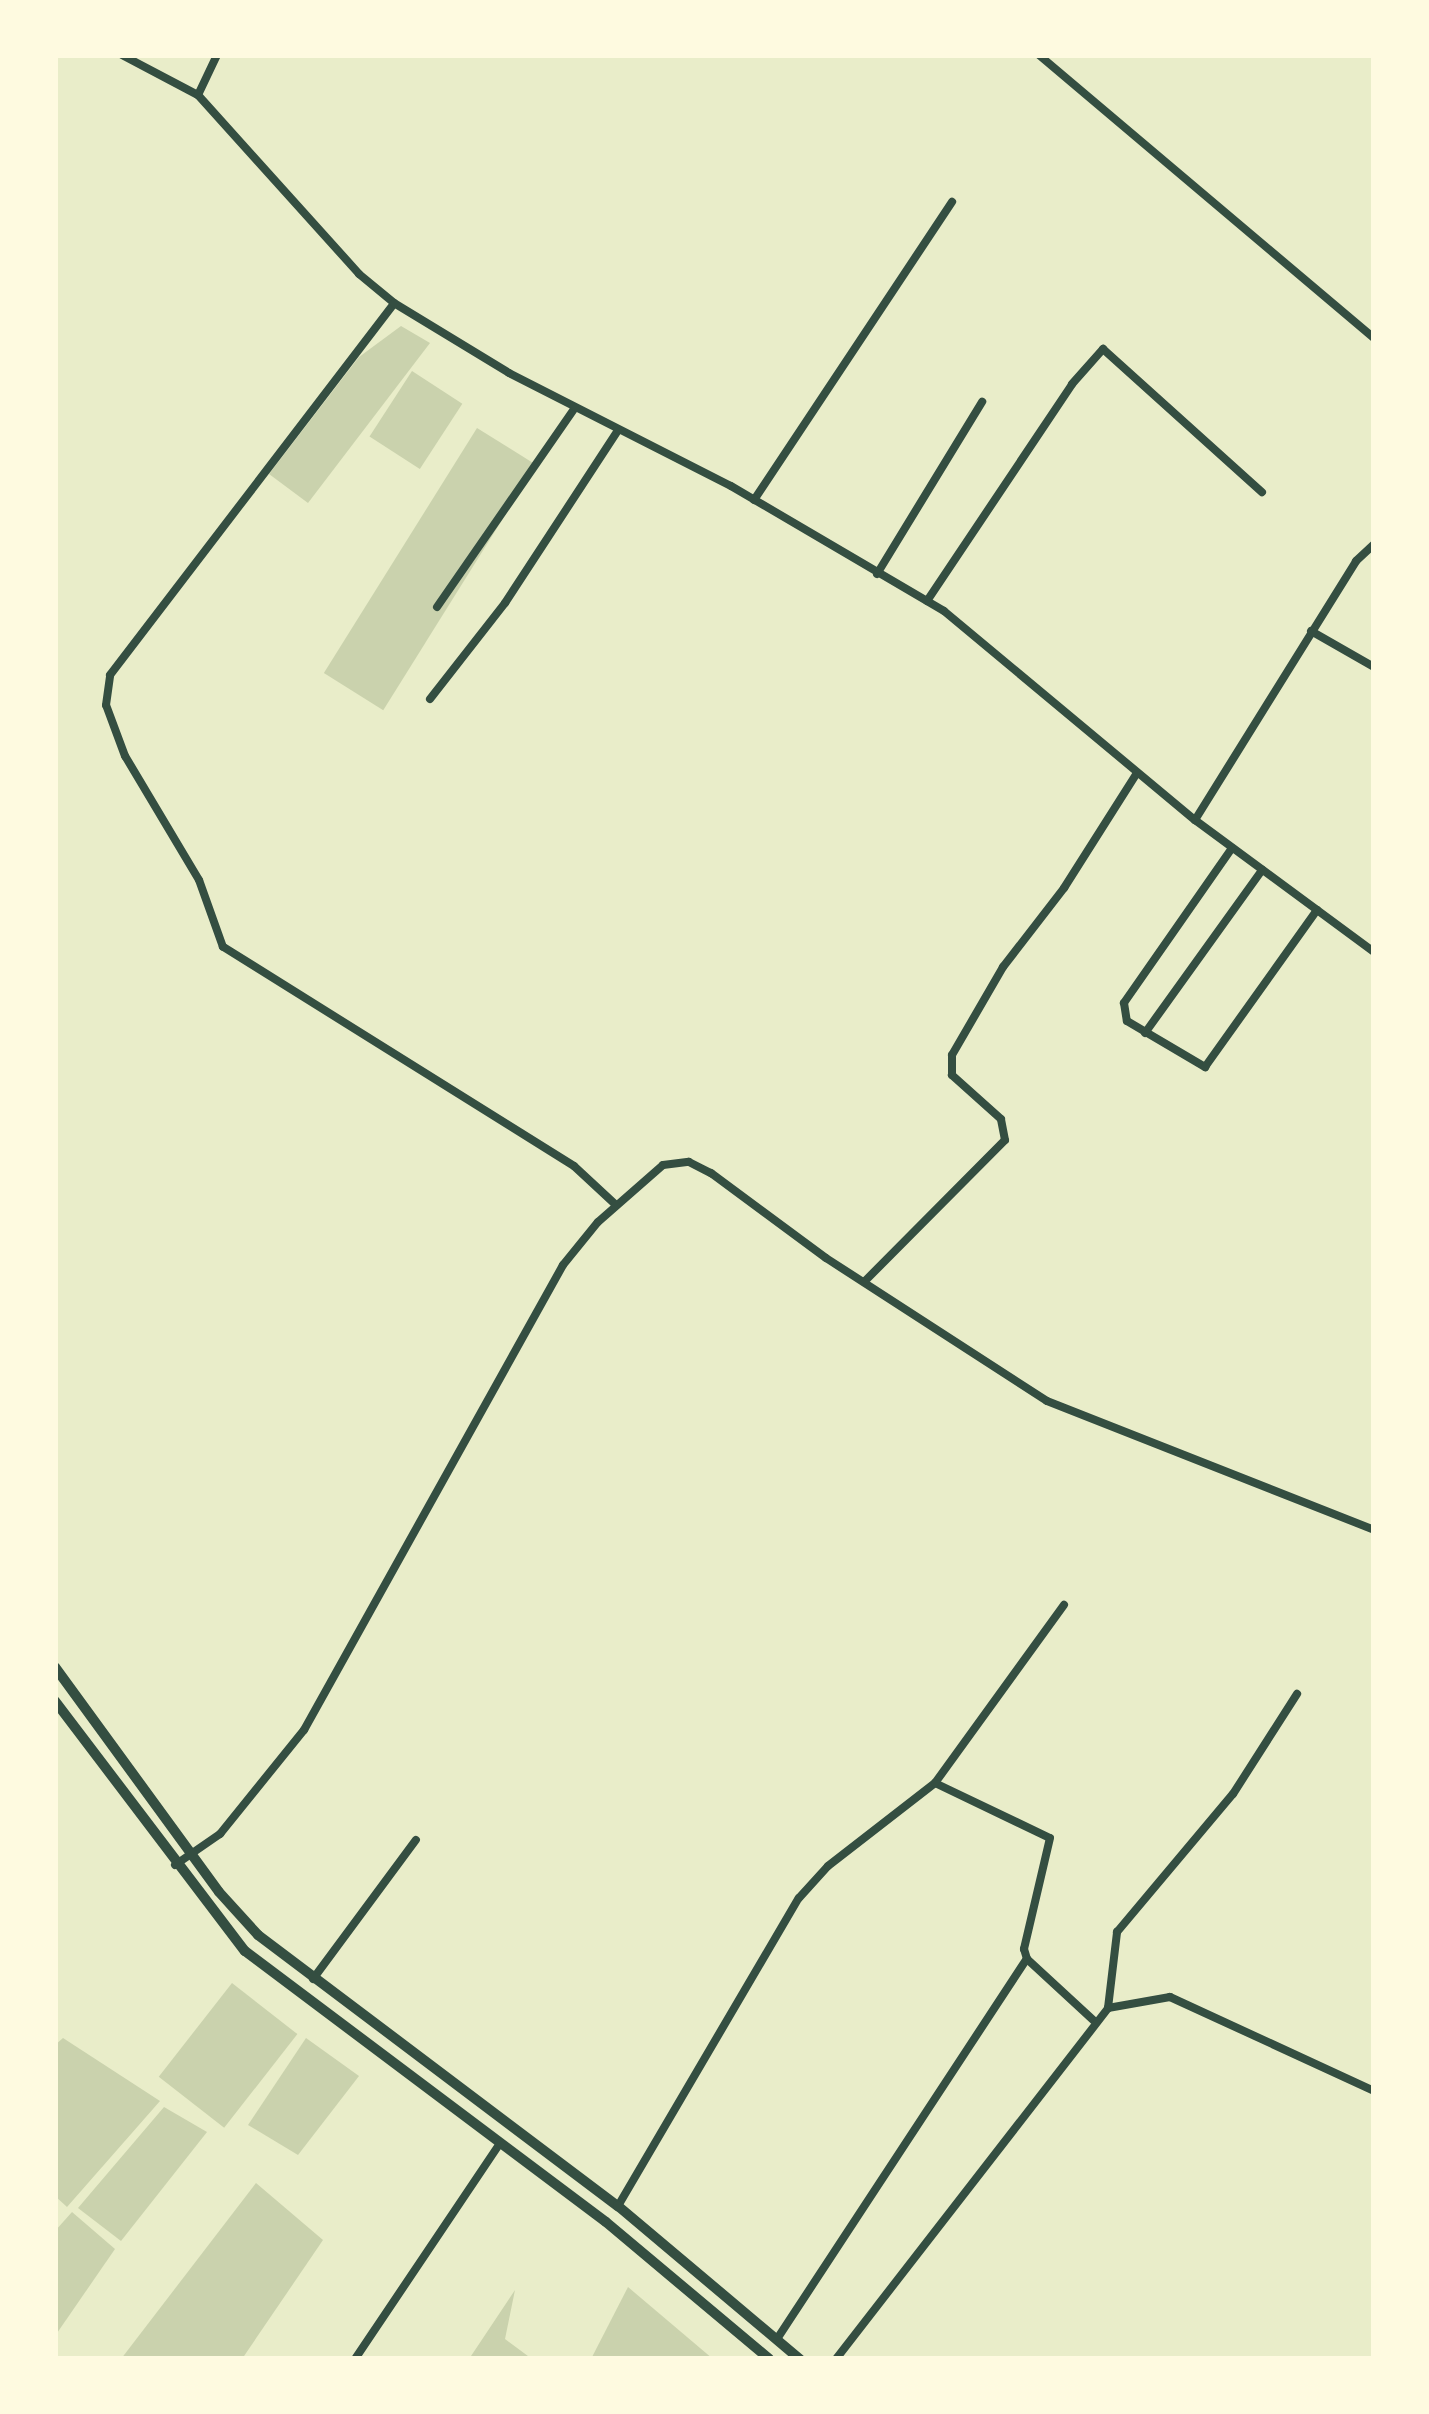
<!DOCTYPE html>
<style>
body{margin:0}
#map{position:relative;width:1429px;height:2414px;overflow:hidden;background:#e9edc9;font-family:"Source Sans 3",sans-serif}
div>[style]{position:absolute}
.green>*{inset:0;background:#cad2ad;transform-origin:0 0}
.minor>*{height:8px;margin:-4px;padding:0 4px;transform-origin:4px;border-radius:4px;background:#344e41}
.tertiary>*{height:10px;margin:-5px;padding:0 5px;transform-origin:5px;border-radius:5px;background:#344e41}
span{translate:-50% -50%;white-space:nowrap;text-align:center;line-height:1.15;-webkit-text-stroke:8px #fefae0;paint-order:stroke}
.frame{position:absolute;inset:0;border:58px solid #fefae0;pointer-events:none}
</style>
<div id="map">
<div class="green">
<div style="clip-path:polygon(401px 326px,430px 343px,308px 503px,269px 474px,359px 357px)"></div>
<div style="left:412px;top:371px;width:60px;height:78px;rotate:33deg"></div>
<div style="left:477px;top:428px;width:70px;height:289px;rotate:32deg"></div>
<div style="left:232px;top:1983px;width:83px;height:119px;rotate:38deg"></div>
<div style="clip-path:polygon(63px 2038px,160px 2101px,67px 2207px,55px 2196px,55px 2045px)"></div>
<div style="clip-path:polygon(306px 2038px,359px 2076px,298px 2155px,248px 2125px)"></div>
<div style="clip-path:polygon(164px 2107px,207px 2132px,121px 2241px,78px 2208px)"></div>
<div style="clip-path:polygon(256px 2183px,323px 2240px,242px 2359px,121px 2359px)"></div>
<div style="clip-path:polygon(72px 2212px,115px 2249px,55px 2336px,55px 2231px)"></div>
<div style="clip-path:polygon(628px 2287px,713px 2359px,591px 2359px)"></div>
<div style="clip-path:polygon(515px 2290px,505px 2339px,532px 2359px,469px 2359px)"></div>
</div>
<div class="minor">
<div style="left:122px;top:55px;width:86px;rotate:27.8deg"></div>
<div style="left:198px;top:95px;width:241px;rotate:48deg"></div>
<div style="left:359px;top:274px;width:45px;rotate:39.6deg"></div>
<div style="left:1039px;top:55px;width:439px;rotate:40.2deg"></div>
<div style="left:198px;top:95px;width:44px;rotate:-64.6deg"></div>
<div style="left:754px;top:500px;width:358px;rotate:-56.4deg"></div>
<div style="left:877px;top:574px;width:202px;rotate:-58.6deg"></div>
<div style="left:927px;top:601px;width:261px;rotate:-56.2deg"></div>
<div style="left:1072px;top:384px;width:47px;rotate:-48.5deg"></div>
<div style="left:1103px;top:349px;width:214px;rotate:42deg"></div>
<div style="left:437px;top:607px;width:242px;rotate:-55.3deg"></div>
<div style="left:1311px;top:631px;width:73px;rotate:29.7deg"></div>
<div style="left:430px;top:699px;width:122px;rotate:-52deg"></div>
<div style="left:505px;top:603px;width:207px;rotate:-56.8deg"></div>
<div style="left:1195px;top:820px;width:305px;rotate:-58.1deg"></div>
<div style="left:1356px;top:561px;width:25px;rotate:-43deg"></div>
<div style="left:1232px;top:848px;width:189px;rotate:124.9deg"></div>
<div style="left:1124px;top:1003px;width:18px;rotate:81deg"></div>
<div style="left:1127px;top:1021px;width:91px;rotate:30.5deg"></div>
<div style="left:1205px;top:1067px;width:193px;rotate:-54.5deg"></div>
<div style="left:1145px;top:1033px;width:201px;rotate:-54.3deg"></div>
<div style="left:616px;top:1205px;width:57px;rotate:-137.1deg"></div>
<div style="left:574px;top:1166px;width:414px;rotate:-148deg"></div>
<div style="left:223px;top:947px;width:71px;rotate:-109.7deg"></div>
<div style="left:199px;top:880px;width:144px;rotate:-120.8deg"></div>
<div style="left:125px;top:756px;width:54px;rotate:-110.4deg"></div>
<div style="left:106px;top:705px;width:30px;rotate:-82deg"></div>
<div style="left:110px;top:675px;width:468px;rotate:-52.6deg"></div>
<div style="left:394px;top:303px;width:135px;rotate:31.3deg"></div>
<div style="left:509px;top:373px;width:249px;rotate:27deg"></div>
<div style="left:731px;top:486px;width:247px;rotate:30.4deg"></div>
<div style="left:944px;top:611px;width:327px;rotate:39.8deg"></div>
<div style="left:1195px;top:820px;width:222px;rotate:36.4deg"></div>
<div style="left:864px;top:1282px;width:200px;rotate:-45.2deg"></div>
<div style="left:1005px;top:1140px;width:21px;rotate:-101deg"></div>
<div style="left:1001px;top:1119px;width:66px;rotate:-138.1deg"></div>
<div style="left:952px;top:1075px;width:20px;rotate:-90deg"></div>
<div style="left:952px;top:1055px;width:102px;rotate:-59.9deg"></div>
<div style="left:1003px;top:967px;width:100px;rotate:-52.3deg"></div>
<div style="left:1064px;top:888px;width:136px;rotate:-57.6deg"></div>
<div style="left:935px;top:1783px;width:127px;rotate:25.6deg"></div>
<div style="left:1050px;top:1838px;width:114px;rotate:103.2deg"></div>
<div style="left:1024px;top:1949px;width:10px;rotate:73deg"></div>
<div style="left:1027px;top:1959px;width:90px;rotate:42.7deg"></div>
<div style="left:175px;top:1865px;width:55px;rotate:-34.6deg"></div>
<div style="left:220px;top:1834px;width:134px;rotate:-51.1deg"></div>
<div style="left:304px;top:1730px;width:532px;rotate:-60.88deg"></div>
<div style="left:563px;top:1265px;width:55px;rotate:-50.9deg"></div>
<div style="left:598px;top:1222px;width:86px;rotate:-41.2deg"></div>
<div style="left:663px;top:1165px;width:26px;rotate:-7deg"></div>
<div style="left:689px;top:1162px;width:25px;rotate:27deg"></div>
<div style="left:711px;top:1173px;width:143px;rotate:36.5deg"></div>
<div style="left:826px;top:1258px;width:263px;rotate:32.9deg"></div>
<div style="left:1047px;top:1401px;width:352px;rotate:21.5deg"></div>
<div style="left:313px;top:1979px;width:173px;rotate:-53.5deg"></div>
<div style="left:1108px;top:2008px;width:77px;rotate:-83.2deg"></div>
<div style="left:1117px;top:1932px;width:180px;rotate:-50deg"></div>
<div style="left:1233px;top:1794px;width:119px;rotate:-57.4deg"></div>
<div style="left:618px;top:2206px;width:357px;rotate:-59.6deg"></div>
<div style="left:799px;top:1898px;width:43px;rotate:-47.8deg"></div>
<div style="left:828px;top:1866px;width:135px;rotate:-37.8deg"></div>
<div style="left:935px;top:1783px;width:220px;rotate:-54.1deg"></div>
<div style="left:777px;top:2339px;width:455px;rotate:-56.7deg"></div>
<div style="left:355px;top:2359px;width:258px;rotate:-56.1deg"></div>
<div style="left:836px;top:2359px;width:444px;rotate:-52.2deg"></div>
<div style="left:1108px;top:2008px;width:63px;rotate:-10.1deg"></div>
<div style="left:1170px;top:1997px;width:225px;rotate:24.7deg"></div>
</div>
<div class="tertiary">
<div style="left:55px;top:1667px;width:278px;rotate:53.9deg"></div>
<div style="left:219px;top:1892px;width:58px;rotate:47.8deg"></div>
<div style="left:258px;top:1935px;width:451px;rotate:37deg"></div>
<div style="left:618px;top:2206px;width:238px;rotate:40.1deg"></div>
<div style="left:55px;top:1701px;width:314px;rotate:52.8deg"></div>
<div style="left:245px;top:1951px;width:451px;rotate:36.9deg"></div>
<div style="left:606px;top:2222px;width:213px;rotate:40deg"></div>
</div>
<div class="frame"></div>
</div>
